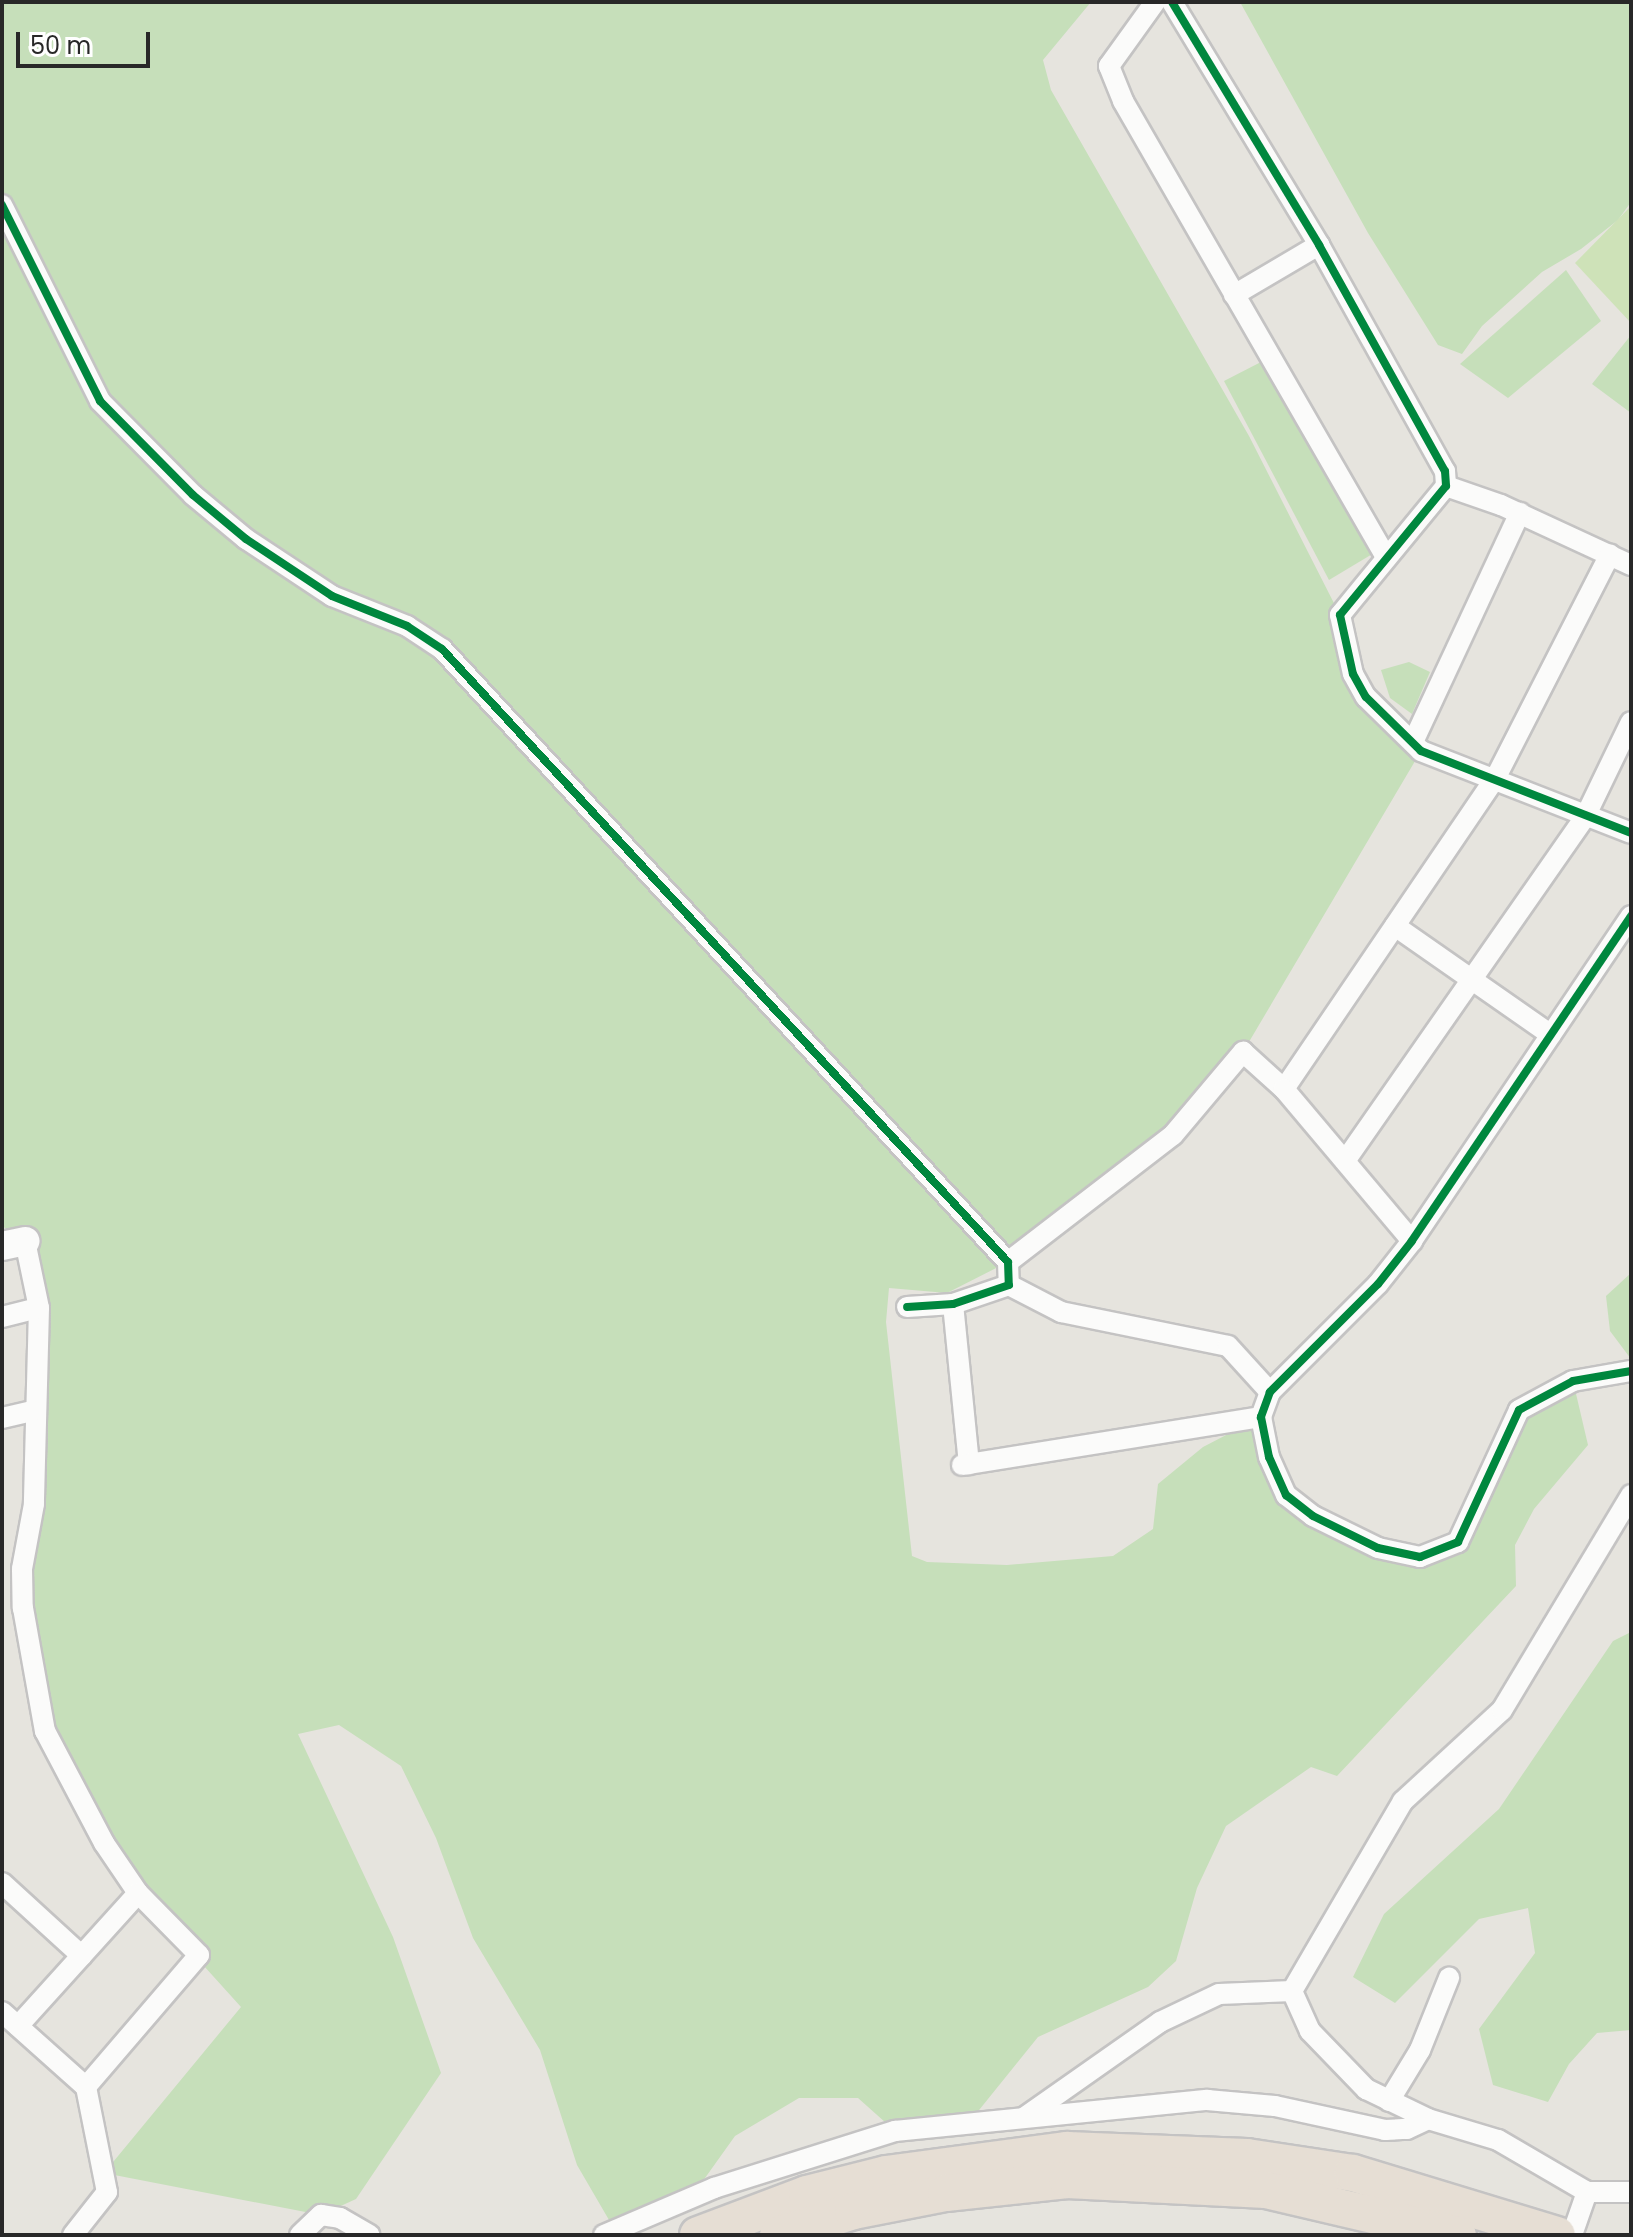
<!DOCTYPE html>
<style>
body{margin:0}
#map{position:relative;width:1633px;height:2237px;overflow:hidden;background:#e6e4de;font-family:Poppins,sans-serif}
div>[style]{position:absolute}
.green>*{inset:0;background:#c6dfba}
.pitch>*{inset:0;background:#cee2b8}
.roads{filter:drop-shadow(2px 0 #c4c3c3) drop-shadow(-2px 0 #c4c3c3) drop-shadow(0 2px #c4c3c3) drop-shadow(0 -2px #c4c3c3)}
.street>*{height:20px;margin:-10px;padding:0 10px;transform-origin:10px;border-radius:10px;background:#fbfbfa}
.secondary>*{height:28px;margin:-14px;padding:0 14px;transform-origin:14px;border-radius:14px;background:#fbfbfa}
.highway>*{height:36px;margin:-18px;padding:0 18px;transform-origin:18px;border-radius:18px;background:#e6ded4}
.cycleway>*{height:8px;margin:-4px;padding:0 4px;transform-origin:4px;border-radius:4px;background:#00873e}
span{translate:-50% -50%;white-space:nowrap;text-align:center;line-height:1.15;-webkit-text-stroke:7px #fff;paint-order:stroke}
.frame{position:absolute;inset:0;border:4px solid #282828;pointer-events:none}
.scale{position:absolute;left:16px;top:32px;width:134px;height:36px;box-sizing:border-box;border:4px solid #282828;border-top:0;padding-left:10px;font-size:24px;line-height:28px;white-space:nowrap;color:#282828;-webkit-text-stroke:6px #fff;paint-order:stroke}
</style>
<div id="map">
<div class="green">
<div style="clip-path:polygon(2px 2px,1091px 2px,1043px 60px,1051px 90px,1249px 436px,1340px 615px,1348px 661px,1421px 751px,1243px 1052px,1199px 1107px,1008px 1262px,947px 1293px,889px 1288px,886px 1322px,912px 1556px,927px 1562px,1007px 1565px,1113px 1556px,1153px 1529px,1158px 1484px,1203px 1447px,1261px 1417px,1286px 1495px,1402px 1555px,1458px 1542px,1539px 1397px,1573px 1381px,1588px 1445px,1534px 1509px,1515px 1545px,1516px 1586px,1337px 1776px,1311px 1767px,1226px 1826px,1197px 1888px,1176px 1961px,1148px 1987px,1038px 2037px,967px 2125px,895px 2131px,858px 2098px,799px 2098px,735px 2136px,690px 2199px,616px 2232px,577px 2165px,540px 2050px,473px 1938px,436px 1838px,401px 1766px,339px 1725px,298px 1734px,393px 1937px,441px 2073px,356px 2199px,321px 2215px,104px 2173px,241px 2007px,138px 1893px,45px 1731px,23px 1608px,33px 1411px,25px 1241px,2px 1226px)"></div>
<div style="clip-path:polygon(1240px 2px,1631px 2px,1631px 202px,1618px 220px,1581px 249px,1542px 272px,1482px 326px,1462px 354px,1438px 345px,1368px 233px)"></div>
<div style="clip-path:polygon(1566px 270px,1601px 321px,1508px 398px,1460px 364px)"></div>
<div style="clip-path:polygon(1631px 335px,1631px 413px,1592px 384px)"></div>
<div style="clip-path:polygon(1261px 362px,1374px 553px,1329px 580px,1224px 381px)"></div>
<div style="clip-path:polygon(1409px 662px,1430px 672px,1412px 714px,1390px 698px,1381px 670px)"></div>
<div style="clip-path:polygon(1631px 1273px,1631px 1359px,1610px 1331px,1606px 1296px)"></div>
<div style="clip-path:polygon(1631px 1632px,1631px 2030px,1597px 2033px,1569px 2064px,1548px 2102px,1493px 2085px,1479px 2029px,1535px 1953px,1528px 1908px,1479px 1919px,1395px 2003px,1353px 1977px,1384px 1914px,1499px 1809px,1613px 1641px)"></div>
</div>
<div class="pitch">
<div style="clip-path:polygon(1631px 206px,1631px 323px,1575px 263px)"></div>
</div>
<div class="roads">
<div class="street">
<div style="left:1155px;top:2px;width:79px;rotate:125.7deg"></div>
<div style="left:1109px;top:66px;width:38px;rotate:68deg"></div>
<div style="left:1123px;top:101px;width:526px;rotate:60.03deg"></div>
<div style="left:1172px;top:2px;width:284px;rotate:58.8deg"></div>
<div style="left:1319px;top:245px;width:259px;rotate:60.9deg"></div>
<div style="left:1445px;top:471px;width:15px;rotate:86deg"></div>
<div style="left:1446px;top:486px;width:167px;rotate:129.4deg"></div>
<div style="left:1340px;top:615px;width:60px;rotate:77.6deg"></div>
<div style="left:1353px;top:674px;width:26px;rotate:61deg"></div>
<div style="left:1366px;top:697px;width:77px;rotate:44.5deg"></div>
<div style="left:1421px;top:751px;width:225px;rotate:21.3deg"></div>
<div style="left:2px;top:205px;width:219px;rotate:63.4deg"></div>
<div style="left:100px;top:401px;width:132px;rotate:45.3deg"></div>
<div style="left:193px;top:495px;width:69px;rotate:39.7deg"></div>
<div style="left:246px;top:539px;width:103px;rotate:33.5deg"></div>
<div style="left:332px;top:596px;width:81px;rotate:21.8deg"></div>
<div style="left:407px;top:626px;width:42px;rotate:33.3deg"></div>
<div style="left:442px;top:649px;width:834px;rotate:47.28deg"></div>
<div style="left:1008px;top:1262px;width:23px;rotate:88deg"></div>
<div style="left:1009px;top:1285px;width:59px;rotate:161.3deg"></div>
<div style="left:953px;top:1304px;width:46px;rotate:176.3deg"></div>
<div style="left:1234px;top:295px;width:99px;rotate:-30.5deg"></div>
<div style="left:1446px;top:486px;width:58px;rotate:19.1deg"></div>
<div style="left:1501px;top:505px;width:143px;rotate:24.8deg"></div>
<div style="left:1413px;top:742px;width:253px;rotate:-65deg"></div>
<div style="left:1631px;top:916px;width:392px;rotate:124deg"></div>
<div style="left:1412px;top:1241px;width:55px;rotate:128.3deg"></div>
<div style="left:1378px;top:1284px;width:153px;rotate:135deg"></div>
<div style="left:1270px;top:1392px;width:27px;rotate:110deg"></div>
<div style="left:1261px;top:1417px;width:41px;rotate:78.7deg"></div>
<div style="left:1269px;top:1457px;width:42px;rotate:65.9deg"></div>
<div style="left:1286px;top:1495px;width:34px;rotate:38deg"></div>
<div style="left:1313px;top:1516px;width:72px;rotate:26.2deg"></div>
<div style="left:1378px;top:1548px;width:43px;rotate:12.1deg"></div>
<div style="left:1420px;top:1557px;width:41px;rotate:-21.5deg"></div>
<div style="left:1458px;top:1542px;width:145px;rotate:-65.2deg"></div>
<div style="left:1519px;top:1410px;width:61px;rotate:-28.2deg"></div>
<div style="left:1573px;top:1381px;width:59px;rotate:-9.8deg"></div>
<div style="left:1395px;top:926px;width:190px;rotate:34.9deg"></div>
<div style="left:1284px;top:1089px;width:377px;rotate:-55.8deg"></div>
<div style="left:1496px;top:777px;width:250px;rotate:-62.9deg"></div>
<div style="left:1345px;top:1161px;width:422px;rotate:-55.1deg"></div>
<div style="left:1586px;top:815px;width:103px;rotate:-64.2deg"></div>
<div style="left:25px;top:1241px;width:68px;rotate:78.2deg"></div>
<div style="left:39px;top:1308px;width:196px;rotate:91.5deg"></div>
<div style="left:34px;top:1504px;width:66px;rotate:100.5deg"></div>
<div style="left:22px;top:1569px;width:39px;rotate:89deg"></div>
<div style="left:23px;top:1608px;width:125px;rotate:79.9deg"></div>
<div style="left:45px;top:1731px;width:127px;rotate:62.2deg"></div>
<div style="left:104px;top:1843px;width:60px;rotate:55.8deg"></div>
<div style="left:138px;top:1893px;width:87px;rotate:45.5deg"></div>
<div style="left:199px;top:1955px;width:174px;rotate:130.6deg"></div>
<div style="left:1008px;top:1262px;width:208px;rotate:-37.6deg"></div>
<div style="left:1173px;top:1135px;width:109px;rotate:-49.9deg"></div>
<div style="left:1243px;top:1052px;width:55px;rotate:42.1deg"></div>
<div style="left:1284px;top:1089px;width:199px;rotate:49.9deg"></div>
<div style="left:1009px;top:1285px;width:59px;rotate:27.4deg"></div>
<div style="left:1061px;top:1312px;width:170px;rotate:11.5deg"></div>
<div style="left:1228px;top:1346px;width:62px;rotate:47.6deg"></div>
<div style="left:953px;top:1304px;width:161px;rotate:84.3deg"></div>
<div style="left:2px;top:1317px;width:38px;rotate:-14deg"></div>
<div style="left:2px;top:1418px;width:32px;rotate:-13deg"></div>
<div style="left:962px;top:1465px;width:303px;rotate:-9.1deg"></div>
<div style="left:2px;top:1883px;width:108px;rotate:42.4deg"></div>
<div style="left:1292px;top:1991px;width:220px;rotate:-59.7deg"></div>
<div style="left:1403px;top:1801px;width:134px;rotate:-42.6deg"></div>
<div style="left:1502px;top:1710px;width:251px;rotate:-59deg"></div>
<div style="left:1292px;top:1991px;width:44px;rotate:65.8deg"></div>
<div style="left:1310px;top:2031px;width:81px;rotate:46deg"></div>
<div style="left:1366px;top:2089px;width:69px;rotate:25.8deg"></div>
<div style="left:1428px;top:2119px;width:73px;rotate:16.7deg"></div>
<div style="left:1498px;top:2140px;width:103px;rotate:30.3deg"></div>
<div style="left:1587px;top:2192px;width:44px"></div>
<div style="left:2px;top:2012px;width:113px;rotate:41.8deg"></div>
<div style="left:86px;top:2087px;width:107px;rotate:78.7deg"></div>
<div style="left:107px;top:2192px;width:55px;rotate:128.3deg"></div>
<div style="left:18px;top:2026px;width:179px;rotate:-47.9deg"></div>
<div style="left:1389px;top:2101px;width:60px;rotate:-58.7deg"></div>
<div style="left:1420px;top:2050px;width:78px;rotate:-68.1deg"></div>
<div style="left:1025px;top:2117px;width:165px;rotate:-35.1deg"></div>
<div style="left:1160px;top:2022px;width:65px;rotate:-25.4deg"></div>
<div style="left:1219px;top:1994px;width:73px;rotate:-2.4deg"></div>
<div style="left:300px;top:2235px;width:29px;rotate:-44deg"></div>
<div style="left:321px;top:2215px;width:19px;rotate:9deg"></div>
<div style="left:340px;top:2218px;width:34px;rotate:30deg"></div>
<div style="left:604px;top:2235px;width:120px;rotate:-23.1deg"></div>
<div style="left:714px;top:2188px;width:190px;rotate:-17.5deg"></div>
<div style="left:895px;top:2131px;width:314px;rotate:-5.7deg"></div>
<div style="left:1207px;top:2100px;width:68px;rotate:5deg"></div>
<div style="left:1275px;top:2106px;width:113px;rotate:12.3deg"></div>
<div style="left:1385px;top:2130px;width:22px;rotate:-3deg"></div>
<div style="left:1407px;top:2129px;width:23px;rotate:-25deg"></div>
<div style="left:1572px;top:2235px;width:46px;rotate:-70.8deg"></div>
</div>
<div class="secondary">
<div style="left:2px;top:1246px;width:24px;rotate:-12deg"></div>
</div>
<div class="highway">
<div style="left:698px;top:2235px;width:116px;rotate:-20.6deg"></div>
<div style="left:807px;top:2194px;width:81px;rotate:-14.2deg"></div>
<div style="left:886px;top:2174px;width:183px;rotate:-7.6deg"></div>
<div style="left:1067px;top:2150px;width:180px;rotate:2.2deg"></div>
<div style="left:1247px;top:2157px;width:107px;rotate:8.6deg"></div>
<div style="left:1353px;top:2173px;width:213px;rotate:16.9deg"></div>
<div style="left:778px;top:2235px;width:79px;rotate:-17.7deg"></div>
<div style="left:853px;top:2211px;width:95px;rotate:-11deg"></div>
<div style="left:946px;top:2193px;width:122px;rotate:-6.1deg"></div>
<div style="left:1067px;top:2180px;width:199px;rotate:2.9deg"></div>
<div style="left:1266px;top:2190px;width:197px;rotate:13.2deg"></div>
</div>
</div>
<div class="cycleway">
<div style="left:1172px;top:2px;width:284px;rotate:58.8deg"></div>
<div style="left:1319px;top:245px;width:259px;rotate:60.9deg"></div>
<div style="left:1445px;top:471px;width:15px;rotate:86deg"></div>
<div style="left:1446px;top:486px;width:167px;rotate:129.4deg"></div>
<div style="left:1340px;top:615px;width:60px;rotate:77.6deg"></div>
<div style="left:1353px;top:674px;width:26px;rotate:61deg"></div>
<div style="left:1366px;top:697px;width:77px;rotate:44.5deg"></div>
<div style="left:1421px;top:751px;width:225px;rotate:21.3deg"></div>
<div style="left:2px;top:205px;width:219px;rotate:63.4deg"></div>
<div style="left:100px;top:401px;width:132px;rotate:45.3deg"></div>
<div style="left:193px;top:495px;width:69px;rotate:39.7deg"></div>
<div style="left:246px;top:539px;width:103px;rotate:33.5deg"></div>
<div style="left:332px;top:596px;width:81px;rotate:21.8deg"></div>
<div style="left:407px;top:626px;width:42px;rotate:33.3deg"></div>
<div style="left:442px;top:649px;width:834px;rotate:47.28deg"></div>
<div style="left:1008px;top:1262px;width:23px;rotate:88deg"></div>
<div style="left:1009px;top:1285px;width:59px;rotate:161.3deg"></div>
<div style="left:953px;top:1304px;width:46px;rotate:176.3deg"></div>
<div style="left:1631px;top:916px;width:392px;rotate:124deg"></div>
<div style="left:1412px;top:1241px;width:55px;rotate:128.3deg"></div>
<div style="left:1378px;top:1284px;width:153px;rotate:135deg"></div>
<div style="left:1270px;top:1392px;width:27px;rotate:110deg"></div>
<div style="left:1261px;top:1417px;width:41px;rotate:78.7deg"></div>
<div style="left:1269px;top:1457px;width:42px;rotate:65.9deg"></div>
<div style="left:1286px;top:1495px;width:34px;rotate:38deg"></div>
<div style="left:1313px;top:1516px;width:72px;rotate:26.2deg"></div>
<div style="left:1378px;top:1548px;width:43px;rotate:12.1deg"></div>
<div style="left:1420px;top:1557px;width:41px;rotate:-21.5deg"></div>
<div style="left:1458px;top:1542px;width:145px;rotate:-65.2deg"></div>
<div style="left:1519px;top:1410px;width:61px;rotate:-28.2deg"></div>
<div style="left:1573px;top:1381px;width:59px;rotate:-9.8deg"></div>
</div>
<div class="frame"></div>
<div class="scale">50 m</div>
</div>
